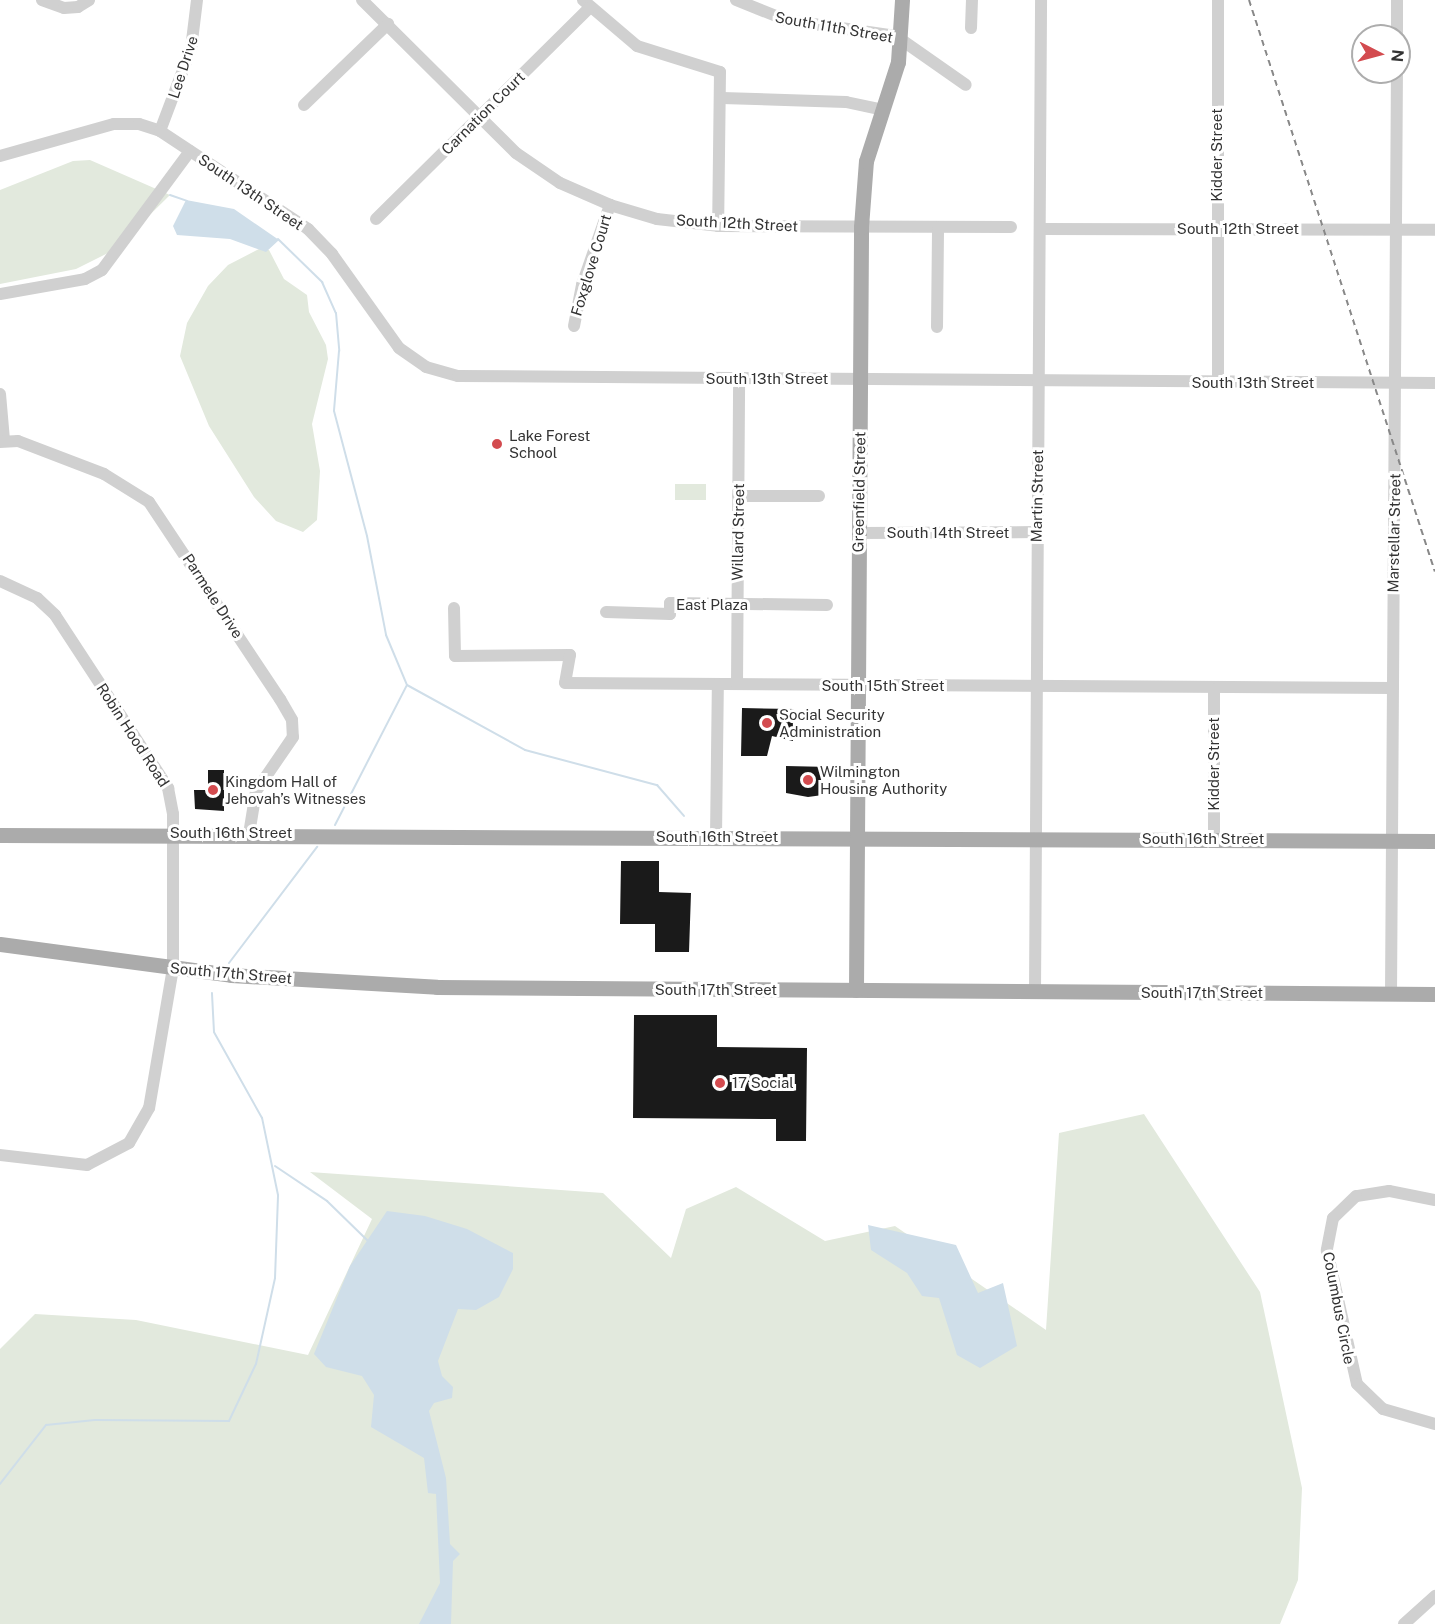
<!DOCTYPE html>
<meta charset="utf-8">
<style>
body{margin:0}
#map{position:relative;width:1435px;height:1624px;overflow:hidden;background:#fff;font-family:"Public Sans",sans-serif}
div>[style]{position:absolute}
.green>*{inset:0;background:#e2e9dd;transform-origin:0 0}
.water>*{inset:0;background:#cfdee9}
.stream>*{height:2px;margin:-1px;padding:0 1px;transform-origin:1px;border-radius:1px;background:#cfdee9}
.building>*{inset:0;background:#1a1a1a}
.minor>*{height:12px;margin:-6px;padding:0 6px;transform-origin:6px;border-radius:6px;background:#d0d0d0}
.major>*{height:15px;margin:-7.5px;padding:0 7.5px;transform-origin:7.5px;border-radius:7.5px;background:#ababab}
.rail>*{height:2px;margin-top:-1px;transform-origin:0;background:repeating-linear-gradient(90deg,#888 0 6px,transparent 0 10.5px)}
.dots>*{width:16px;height:16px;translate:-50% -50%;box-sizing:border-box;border:3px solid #fff;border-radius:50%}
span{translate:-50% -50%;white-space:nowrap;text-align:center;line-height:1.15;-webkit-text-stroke:6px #fff;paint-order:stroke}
.street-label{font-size:15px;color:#333}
.poi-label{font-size:15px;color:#333}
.left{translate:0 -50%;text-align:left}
.north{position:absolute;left:1351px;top:24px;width:60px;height:60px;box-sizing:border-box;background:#fff;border:2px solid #adadad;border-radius:50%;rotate:96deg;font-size:16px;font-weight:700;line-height:24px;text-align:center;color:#333}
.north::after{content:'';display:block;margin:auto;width:21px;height:27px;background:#d34b4f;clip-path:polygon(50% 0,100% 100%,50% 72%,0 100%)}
</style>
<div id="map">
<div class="green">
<div style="clip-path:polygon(90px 160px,170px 195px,114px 250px,76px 269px,0 284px,0 190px,73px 161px)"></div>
<div style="clip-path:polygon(259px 249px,269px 250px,284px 279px,307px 295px,309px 312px,326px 345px,328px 359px,312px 424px,320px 471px,317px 520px,303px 532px,276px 521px,254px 497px,209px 426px,180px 356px,187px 323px,208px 286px,228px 265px)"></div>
<div style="left:675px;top:484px;width:31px;height:16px"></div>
<div style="clip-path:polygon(1144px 1114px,1260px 1292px,1302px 1488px,1298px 1580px,1280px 1624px,0 1624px,0 1349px,35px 1314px,136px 1320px,308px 1355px,372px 1219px,310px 1172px,603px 1193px,671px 1258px,686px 1209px,736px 1187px,825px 1241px,895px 1226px,1046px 1330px,1059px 1133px)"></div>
</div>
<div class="water">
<div style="clip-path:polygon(186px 200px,234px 209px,279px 240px,266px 252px,230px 239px,177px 235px,173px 226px)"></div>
<div style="clip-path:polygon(387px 1211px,425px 1216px,467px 1229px,513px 1253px,513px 1269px,499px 1297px,476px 1310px,458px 1309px,438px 1361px,442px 1376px,453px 1387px,452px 1398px,434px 1403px,429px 1411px,446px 1478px,450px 1544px,460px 1554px,453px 1561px,451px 1624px,419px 1624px,440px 1583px,436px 1494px,428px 1493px,424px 1458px,371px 1427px,374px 1395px,362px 1376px,326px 1367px,314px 1354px,350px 1266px)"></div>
<div style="clip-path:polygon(868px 1225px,956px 1245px,978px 1293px,1003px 1283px,1017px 1346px,980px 1368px,957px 1355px,939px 1298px,922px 1296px,907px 1273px,871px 1250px)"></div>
</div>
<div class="stream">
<div style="left:170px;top:195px;width:18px;rotate:19deg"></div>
<div style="left:278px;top:239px;width:62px;rotate:44.3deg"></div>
<div style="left:322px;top:282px;width:34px;rotate:66deg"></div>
<div style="left:336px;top:313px;width:38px;rotate:85deg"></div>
<div style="left:339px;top:351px;width:60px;rotate:94.8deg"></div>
<div style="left:334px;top:411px;width:129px;rotate:75.2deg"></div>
<div style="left:367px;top:536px;width:101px;rotate:79.1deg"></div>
<div style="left:386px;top:635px;width:54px;rotate:67.2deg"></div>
<div style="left:407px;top:685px;width:135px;rotate:28.8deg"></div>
<div style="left:525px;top:750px;width:137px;rotate:14.9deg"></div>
<div style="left:657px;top:785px;width:41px;rotate:48.9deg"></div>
<div style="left:335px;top:825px;width:157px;rotate:-62.8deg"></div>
<div style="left:229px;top:963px;width:146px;rotate:-52.8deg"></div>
<div style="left:275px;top:1166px;width:63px;rotate:33.9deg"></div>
<div style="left:327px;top:1201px;width:57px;rotate:44.3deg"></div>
<div style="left:0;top:1484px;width:75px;rotate:-52.1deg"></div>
<div style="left:46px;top:1425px;width:49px;rotate:-5.8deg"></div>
<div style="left:95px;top:1420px;width:134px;rotate:0.4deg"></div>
<div style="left:229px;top:1421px;width:63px;rotate:-64.7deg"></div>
<div style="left:256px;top:1364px;width:88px;rotate:-77.5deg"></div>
<div style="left:275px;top:1278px;width:83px;rotate:-87.9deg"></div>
<div style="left:278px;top:1195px;width:79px;rotate:-101.7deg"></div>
<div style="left:262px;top:1118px;width:98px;rotate:-119.2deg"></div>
<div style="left:214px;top:1032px;width:39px;rotate:-93deg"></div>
</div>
<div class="building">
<div style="clip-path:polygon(742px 708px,794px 709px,793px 741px,772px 736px,767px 756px,741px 756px)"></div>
<div style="clip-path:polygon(786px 766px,830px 767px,830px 794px,808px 797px,786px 793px)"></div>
<div style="clip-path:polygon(208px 770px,224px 770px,224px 811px,195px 809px,194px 790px,208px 790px)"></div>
<div style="clip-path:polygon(621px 861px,659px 861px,659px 892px,691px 893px,689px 952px,655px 952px,655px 924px,620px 924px)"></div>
<div style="clip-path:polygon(634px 1015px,717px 1015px,717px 1047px,807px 1048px,806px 1141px,776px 1141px,776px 1119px,633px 1118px)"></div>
</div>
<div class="minor">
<div style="left:42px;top:0;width:23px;rotate:20deg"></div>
<div style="left:64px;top:8px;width:14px;rotate:-4deg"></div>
<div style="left:78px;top:7px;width:13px;rotate:-32deg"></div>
<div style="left:362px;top:0;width:217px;rotate:44.8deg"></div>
<div style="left:516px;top:153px;width:53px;rotate:34.3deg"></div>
<div style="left:560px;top:183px;width:55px;rotate:23.7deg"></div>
<div style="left:610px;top:205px;width:49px;rotate:16.6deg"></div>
<div style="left:657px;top:219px;width:61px;rotate:6.5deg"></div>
<div style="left:718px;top:226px;width:293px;rotate:0.2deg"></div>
<div style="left:583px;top:0;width:71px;rotate:40.4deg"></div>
<div style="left:637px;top:46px;width:87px;rotate:17.4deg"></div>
<div style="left:720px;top:72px;width:154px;rotate:90.7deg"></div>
<div style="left:736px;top:0;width:54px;rotate:21.8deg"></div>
<div style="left:786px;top:20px;width:111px;rotate:8.3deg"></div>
<div style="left:896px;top:36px;width:85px;rotate:35deg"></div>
<div style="left:971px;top:28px;width:28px;rotate:-88deg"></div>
<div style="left:1397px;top:36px;width:36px;rotate:-90deg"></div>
<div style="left:722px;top:98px;width:124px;rotate:1.8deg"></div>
<div style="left:846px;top:102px;width:38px;rotate:12deg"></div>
<div style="left:304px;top:105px;width:117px;rotate:-44deg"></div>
<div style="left:160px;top:131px;width:88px;rotate:-69.3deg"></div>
<div style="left:191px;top:49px;width:49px;rotate:-83deg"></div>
<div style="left:0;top:156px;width:118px;rotate:-15.7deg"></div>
<div style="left:114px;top:124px;width:25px"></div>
<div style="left:139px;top:124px;width:22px;rotate:18deg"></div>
<div style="left:160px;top:131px;width:178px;rotate:33.5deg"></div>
<div style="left:308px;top:229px;width:35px;rotate:46deg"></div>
<div style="left:332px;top:254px;width:115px;rotate:54.5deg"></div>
<div style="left:399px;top:348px;width:33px;rotate:35deg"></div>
<div style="left:426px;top:367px;width:33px;rotate:16deg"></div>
<div style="left:458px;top:376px;width:977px;rotate:0.41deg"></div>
<div style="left:376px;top:219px;width:301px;rotate:-44.7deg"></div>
<div style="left:1041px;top:229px;width:394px;rotate:0.1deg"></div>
<div style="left:0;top:294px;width:86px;rotate:-10deg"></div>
<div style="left:85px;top:279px;width:19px;rotate:-28deg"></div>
<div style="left:102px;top:270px;width:148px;rotate:-53.5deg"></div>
<div style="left:574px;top:326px;width:42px;rotate:-79deg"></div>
<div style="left:582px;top:285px;width:85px;rotate:-70.7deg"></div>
<div style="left:937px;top:327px;width:100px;rotate:-89.4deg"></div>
<div style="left:1218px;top:383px;width:383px;rotate:-90deg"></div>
<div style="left:0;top:394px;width:46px;rotate:85deg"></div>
<div style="left:0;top:442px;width:18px;rotate:-3deg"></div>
<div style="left:18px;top:441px;width:92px;rotate:21deg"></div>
<div style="left:104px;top:474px;width:53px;rotate:31.9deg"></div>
<div style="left:149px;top:502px;width:237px;rotate:56.4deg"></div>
<div style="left:280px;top:699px;width:24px;rotate:60deg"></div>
<div style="left:292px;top:720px;width:17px;rotate:87deg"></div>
<div style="left:293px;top:737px;width:65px;rotate:124.4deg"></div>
<div style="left:256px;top:791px;width:44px;rotate:99.2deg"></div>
<div style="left:738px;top:496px;width:81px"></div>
<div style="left:859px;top:533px;width:178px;rotate:-0.3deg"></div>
<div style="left:0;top:581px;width:41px;rotate:24.7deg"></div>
<div style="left:37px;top:598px;width:25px;rotate:43deg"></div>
<div style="left:55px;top:615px;width:207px;rotate:56.8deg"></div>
<div style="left:168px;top:788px;width:26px;rotate:79deg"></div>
<div style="left:173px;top:814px;width:154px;rotate:90deg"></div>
<div style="left:173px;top:968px;width:142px;rotate:99.7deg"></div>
<div style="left:149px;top:1108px;width:40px;rotate:119.7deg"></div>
<div style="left:129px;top:1143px;width:47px;rotate:152.4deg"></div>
<div style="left:87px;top:1165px;width:88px;rotate:-173.4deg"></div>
<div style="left:454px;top:608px;width:48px;rotate:88.8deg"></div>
<div style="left:455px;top:656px;width:115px;rotate:-0.5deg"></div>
<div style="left:570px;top:655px;width:28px;rotate:100deg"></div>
<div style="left:565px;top:683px;width:828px;rotate:0.35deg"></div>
<div style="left:606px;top:612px;width:64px;rotate:1.8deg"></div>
<div style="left:670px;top:614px;width:11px;rotate:-90deg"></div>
<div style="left:670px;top:603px;width:157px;rotate:0.7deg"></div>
<div style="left:737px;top:684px;width:305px;rotate:-89.6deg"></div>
<div style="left:1214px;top:689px;width:150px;rotate:90deg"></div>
<div style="left:716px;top:837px;width:153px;rotate:-89.3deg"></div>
<div style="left:1035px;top:992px;width:992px;rotate:-89.65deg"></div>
<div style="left:1391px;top:994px;width:922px;rotate:-89.63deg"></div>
<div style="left:1435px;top:1200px;width:47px;rotate:-168.9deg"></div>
<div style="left:1389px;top:1191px;width:33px;rotate:171deg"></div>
<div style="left:1356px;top:1196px;width:32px;rotate:136deg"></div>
<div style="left:1333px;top:1218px;width:33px;rotate:101deg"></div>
<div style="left:1327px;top:1250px;width:137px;rotate:77.4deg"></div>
<div style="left:1357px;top:1384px;width:36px;rotate:44deg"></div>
<div style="left:1383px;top:1409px;width:54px;rotate:16.1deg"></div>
<div style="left:1404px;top:1624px;width:42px;rotate:-42.1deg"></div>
</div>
<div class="major">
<div style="left:0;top:835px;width:1435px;rotate:0.24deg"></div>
<div style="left:0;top:944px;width:233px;rotate:7.6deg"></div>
<div style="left:231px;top:975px;width:206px;rotate:3.3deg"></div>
<div style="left:437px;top:987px;width:998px;rotate:0.4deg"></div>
<div style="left:856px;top:990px;width:763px;rotate:-89.62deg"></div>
<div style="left:861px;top:227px;width:66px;rotate:-85.7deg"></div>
<div style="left:866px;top:161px;width:104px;rotate:-72.1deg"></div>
<div style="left:898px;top:62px;width:62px;rotate:-86.3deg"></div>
</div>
<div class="rail">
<div style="left:1249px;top:0;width:601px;rotate:71.99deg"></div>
</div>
<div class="dots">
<div style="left:497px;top:444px;background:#d34b4f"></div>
<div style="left:767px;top:723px;background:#d34b4f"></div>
<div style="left:808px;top:780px;background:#d34b4f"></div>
<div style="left:213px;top:790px;background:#d34b4f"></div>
<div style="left:720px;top:1083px;background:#d34b4f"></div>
</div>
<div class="street-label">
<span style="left:834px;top:27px;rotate:10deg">South 11th Street</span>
<span style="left:183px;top:67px;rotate:-72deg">Lee Drive</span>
<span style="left:483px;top:113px;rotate:-45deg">Carnation Court</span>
<span style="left:1217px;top:155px;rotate:-90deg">Kidder Street</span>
<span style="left:251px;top:192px;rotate:34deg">South 13th Street</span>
<span style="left:737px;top:223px;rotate:3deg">South 12th Street</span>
<span style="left:1238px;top:229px">South 12th Street</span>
<span style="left:591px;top:265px;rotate:-73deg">Foxglove Court</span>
<span style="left:767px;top:379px">South 13th Street</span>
<span style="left:1253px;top:383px">South 13th Street</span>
<span style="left:859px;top:492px;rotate:-89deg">Greenfield Street</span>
<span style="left:1037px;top:496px;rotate:-89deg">Martin Street</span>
<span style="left:738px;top:532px;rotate:-89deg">Willard Street</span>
<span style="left:948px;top:533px">South 14th Street</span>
<span style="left:1394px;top:533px;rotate:-89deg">Marstellar Street</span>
<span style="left:213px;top:596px;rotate:57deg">Parmele Drive</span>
<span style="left:712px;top:605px">East Plaza</span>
<span style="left:883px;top:686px">South 15th Street</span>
<span style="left:133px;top:735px;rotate:57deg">Robin Hood Road</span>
<span style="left:1214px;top:764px;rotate:-90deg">Kidder Street</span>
<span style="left:231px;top:833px">South 16th Street</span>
<span style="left:717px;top:837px">South 16th Street</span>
<span style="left:1203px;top:839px">South 16th Street</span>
<span style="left:231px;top:973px;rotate:5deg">South 17th Street</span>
<span style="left:716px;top:990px">South 17th Street</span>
<span style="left:1202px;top:993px">South 17th Street</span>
<span style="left:1339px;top:1308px;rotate:79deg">Columbus Circle</span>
</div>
<div class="poi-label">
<span class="left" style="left:509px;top:444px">Lake Forest<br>School</span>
<span class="left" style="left:779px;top:723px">Social Security<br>Administration</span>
<span class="left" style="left:820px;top:780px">Wilmington<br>Housing Authority</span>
<span class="left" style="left:225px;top:790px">Kingdom Hall of<br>Jehovah’s Witnesses</span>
<span class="left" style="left:732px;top:1083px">17 Social</span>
</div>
<div class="north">N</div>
</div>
